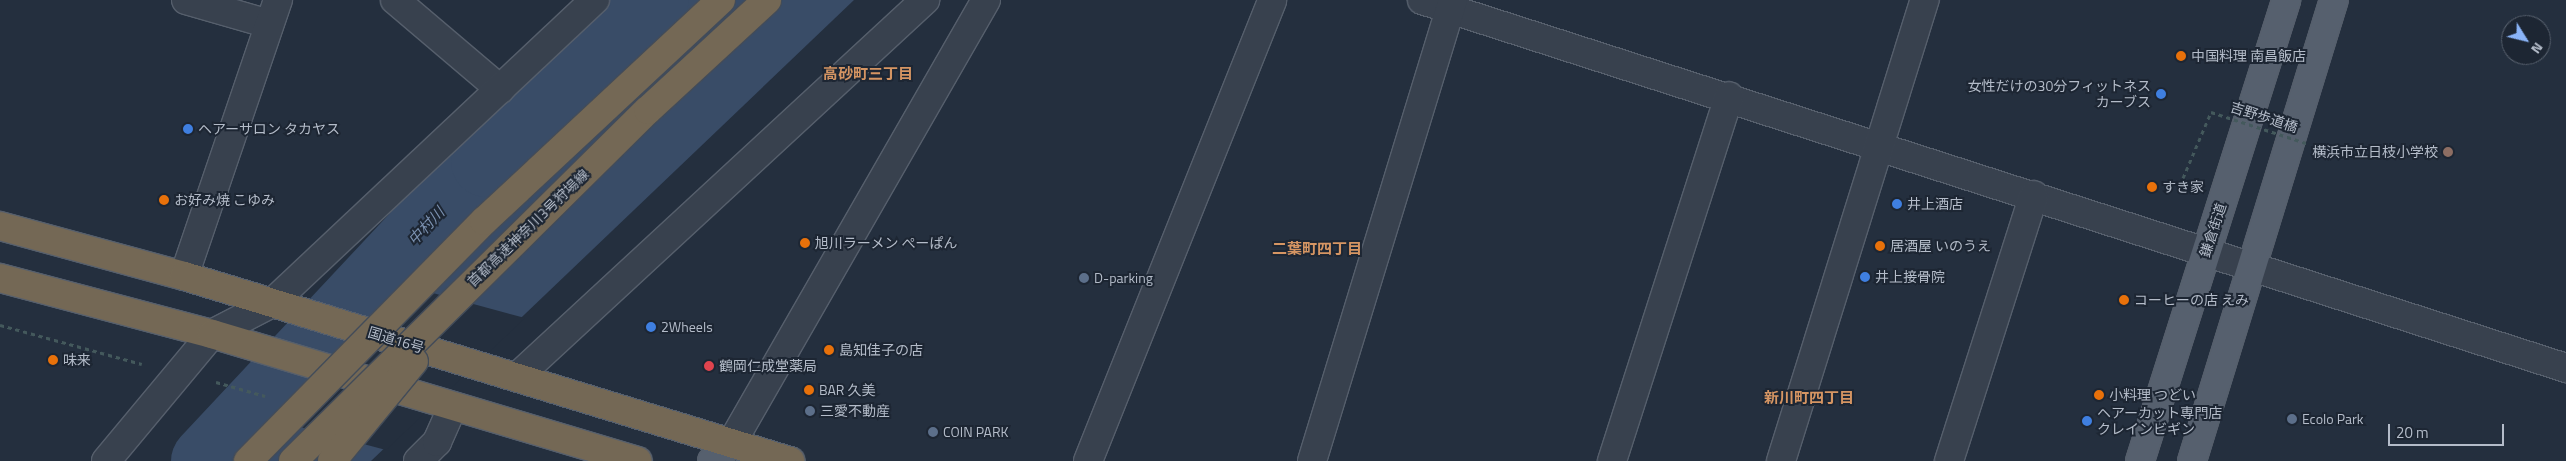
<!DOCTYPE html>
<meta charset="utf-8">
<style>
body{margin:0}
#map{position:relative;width:2566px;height:461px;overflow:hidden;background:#242f3e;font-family:"Titillium Web","Noto Sans JP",sans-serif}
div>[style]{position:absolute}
.water>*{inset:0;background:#394c67}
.pier>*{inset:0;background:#242f3e}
.river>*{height:70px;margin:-35px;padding:0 35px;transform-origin:35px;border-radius:35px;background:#394c67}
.path>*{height:3px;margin-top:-1.5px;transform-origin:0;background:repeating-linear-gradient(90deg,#44595c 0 4px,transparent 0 8px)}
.roads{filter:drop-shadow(1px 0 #565f6c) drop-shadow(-1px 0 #565f6c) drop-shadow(0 1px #565f6c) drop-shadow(0 -1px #565f6c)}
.minor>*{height:28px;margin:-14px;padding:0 14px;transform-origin:14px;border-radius:14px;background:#38414e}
.major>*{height:28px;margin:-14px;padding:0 14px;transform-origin:14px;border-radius:14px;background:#56606e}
.highway>*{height:28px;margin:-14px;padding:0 14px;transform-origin:14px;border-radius:14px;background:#746855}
.path-bridge>*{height:3px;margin-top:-1.5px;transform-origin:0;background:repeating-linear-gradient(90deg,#44595c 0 4px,transparent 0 8px)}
.bridges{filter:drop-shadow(1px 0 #434c59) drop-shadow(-1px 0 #434c59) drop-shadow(0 1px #434c59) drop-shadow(0 -1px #434c59)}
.highway-bridge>*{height:28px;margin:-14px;padding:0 14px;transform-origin:14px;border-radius:14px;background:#746855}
.dots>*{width:14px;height:14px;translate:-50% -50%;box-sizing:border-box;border:2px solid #1d2633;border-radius:50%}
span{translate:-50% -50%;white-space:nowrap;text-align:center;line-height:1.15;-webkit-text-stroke:4px #1d2633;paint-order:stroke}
.poi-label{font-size:14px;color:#b4bcc9}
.left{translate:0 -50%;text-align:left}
.right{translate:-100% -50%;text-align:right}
.street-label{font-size:14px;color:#b4bcc9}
.neighbourhood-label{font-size:15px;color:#d59563;font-weight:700}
.water-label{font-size:15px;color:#7c92b1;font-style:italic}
.north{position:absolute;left:2501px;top:15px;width:50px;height:50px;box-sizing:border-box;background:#1d2633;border:1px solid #59626f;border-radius:50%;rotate:126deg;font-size:14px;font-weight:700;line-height:20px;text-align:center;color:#b4bcc9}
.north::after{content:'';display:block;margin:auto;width:18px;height:22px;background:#8ab4f8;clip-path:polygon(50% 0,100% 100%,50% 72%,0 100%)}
.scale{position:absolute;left:2388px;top:424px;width:116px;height:22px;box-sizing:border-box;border:2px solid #b4bcc9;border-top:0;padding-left:6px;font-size:15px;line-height:18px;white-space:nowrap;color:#b4bcc9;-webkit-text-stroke:4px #1d2633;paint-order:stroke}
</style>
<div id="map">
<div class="water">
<div style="clip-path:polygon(685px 0,854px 0,371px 461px,178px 461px)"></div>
</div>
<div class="pier">
<div style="clip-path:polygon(374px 277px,525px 318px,386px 450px,229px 408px)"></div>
</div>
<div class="river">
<div style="left:206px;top:461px;width:410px;rotate:-46.9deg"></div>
<div style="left:486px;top:162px;width:233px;rotate:-44deg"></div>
</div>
<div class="path">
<div style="left:2183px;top:178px;width:72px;rotate:-67deg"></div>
<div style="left:0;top:325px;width:147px;rotate:15.4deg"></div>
<div style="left:216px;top:382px;width:51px;rotate:15.9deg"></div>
</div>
<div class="roads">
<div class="minor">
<div style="left:186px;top:0;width:86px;rotate:16.1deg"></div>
<div style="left:395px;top:0;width:138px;rotate:40.3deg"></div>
<div style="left:1422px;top:0;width:1202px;rotate:17.83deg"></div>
<div style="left:184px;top:276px;width:292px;rotate:-71.2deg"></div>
<div style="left:517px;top:377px;width:556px;rotate:-42.74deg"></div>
<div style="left:731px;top:444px;width:512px;rotate:-60.13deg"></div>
<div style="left:106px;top:461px;width:165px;rotate:-50.2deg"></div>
<div style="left:212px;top:334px;width:68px;rotate:-27.3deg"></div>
<div style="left:272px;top:303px;width:443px;rotate:-43.2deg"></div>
<div style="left:418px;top:461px;width:27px;rotate:-45deg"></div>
<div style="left:437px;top:442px;width:39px;rotate:-66deg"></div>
<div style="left:1088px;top:461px;width:496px;rotate:-68.2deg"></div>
<div style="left:1312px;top:461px;width:482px;rotate:-73deg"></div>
<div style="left:1612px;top:461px;width:383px;rotate:-72.2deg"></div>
<div style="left:1781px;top:461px;width:483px;rotate:-72.7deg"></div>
<div style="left:1949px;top:461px;width:279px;rotate:-72.3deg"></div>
</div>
<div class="major">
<div style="left:712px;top:461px;width:25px;rotate:-42deg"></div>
<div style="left:2140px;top:461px;width:484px;rotate:-72.4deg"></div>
<div style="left:2192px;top:461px;width:482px;rotate:-72.9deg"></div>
</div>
<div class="highway">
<div style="left:0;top:226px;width:191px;rotate:15.2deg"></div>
<div style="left:184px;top:276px;width:634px;rotate:16.98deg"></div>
<div style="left:0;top:278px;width:219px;rotate:14.8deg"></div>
<div style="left:212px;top:334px;width:444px;rotate:16.6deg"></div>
</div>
</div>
<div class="path-bridge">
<div style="left:2211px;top:112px;width:103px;rotate:18.1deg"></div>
</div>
<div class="bridges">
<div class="highway-bridge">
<div style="left:248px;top:461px;width:337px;rotate:-45.5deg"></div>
<div style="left:484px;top:221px;width:324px;rotate:-43deg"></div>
<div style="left:293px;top:461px;width:499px;rotate:-44.7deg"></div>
<div style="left:648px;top:110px;width:162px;rotate:-42.7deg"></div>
<div style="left:332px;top:461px;width:129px;rotate:-50.6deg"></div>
</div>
</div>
<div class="dots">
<div style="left:2181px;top:56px;background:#e8710a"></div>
<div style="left:2161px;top:94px;background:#3f7fe0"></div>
<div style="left:188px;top:129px;background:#3f7fe0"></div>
<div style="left:2448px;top:152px;background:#8d6e63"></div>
<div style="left:2152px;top:187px;background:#e8710a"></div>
<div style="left:164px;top:200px;background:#e8710a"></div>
<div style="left:1897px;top:204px;background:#3f7fe0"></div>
<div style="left:805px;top:243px;background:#e8710a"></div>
<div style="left:1880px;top:246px;background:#e8710a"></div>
<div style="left:1865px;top:277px;background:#3f7fe0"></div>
<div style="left:1084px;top:278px;background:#5c6f8a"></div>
<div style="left:2124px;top:300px;background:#e8710a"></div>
<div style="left:651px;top:327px;background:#3f7fe0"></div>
<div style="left:829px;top:350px;background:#e8710a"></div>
<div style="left:53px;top:360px;background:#e8710a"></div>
<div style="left:709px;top:366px;background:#e0444e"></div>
<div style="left:809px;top:390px;background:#e8710a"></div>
<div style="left:2099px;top:395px;background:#e8710a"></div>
<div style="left:810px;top:411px;background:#5c6f8a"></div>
<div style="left:2292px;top:419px;background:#5c6f8a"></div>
<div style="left:2087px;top:421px;background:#3f7fe0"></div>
<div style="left:933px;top:432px;background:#5c6f8a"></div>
</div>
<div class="poi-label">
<span class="left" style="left:2191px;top:56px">中国料理 南昌飯店</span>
<span class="right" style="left:2151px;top:94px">女性だけの30分フィットネス<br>カーブス</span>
<span class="left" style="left:198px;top:129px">ヘアーサロン タカヤス</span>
<span class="right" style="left:2438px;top:152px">横浜市立日枝小学校</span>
<span class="left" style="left:2162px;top:187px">すき家</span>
<span class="left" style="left:174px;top:200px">お好み焼 こゆみ</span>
<span class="left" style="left:1907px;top:204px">井上酒店</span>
<span class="left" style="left:815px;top:243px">旭川ラーメン ぺーぱん</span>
<span class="left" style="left:1890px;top:246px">居酒屋 いのうえ</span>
<span class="left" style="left:1875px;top:277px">井上接骨院</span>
<span class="left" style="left:1094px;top:278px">D-parking</span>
<span class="left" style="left:2134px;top:300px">コーヒーの店 えみ</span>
<span class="left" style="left:661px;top:327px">2Wheels</span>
<span class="left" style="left:839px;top:350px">島知佳子の店</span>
<span class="left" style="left:63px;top:360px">味来</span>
<span class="left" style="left:719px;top:366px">鶴岡仁成堂薬局</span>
<span class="left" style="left:819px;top:390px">BAR 久美</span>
<span class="left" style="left:2109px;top:395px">小料理 つどい</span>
<span class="left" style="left:820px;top:411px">三愛不動産</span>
<span class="left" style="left:2097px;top:421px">ヘアーカット専門店<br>クレインビギン</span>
<span class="left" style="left:2302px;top:419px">Ecolo Park</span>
<span class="left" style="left:943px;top:432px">COIN PARK</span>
</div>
<div class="street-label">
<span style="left:2264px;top:117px;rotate:18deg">吉野歩道橋</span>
<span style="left:528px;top:228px;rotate:-44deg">首都高速神奈川3号狩場線</span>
<span style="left:2213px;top:230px;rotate:-72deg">鎌倉街道</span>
<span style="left:396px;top:340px;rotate:17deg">国道16号</span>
</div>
<div class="neighbourhood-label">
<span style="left:868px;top:74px">高砂町三丁目</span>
<span style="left:1317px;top:249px">二葉町四丁目</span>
<span style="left:1809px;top:398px">新川町四丁目</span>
</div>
<div class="water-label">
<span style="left:426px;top:226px;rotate:-47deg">中村川</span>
</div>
<div class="north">N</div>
<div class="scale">20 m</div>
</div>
